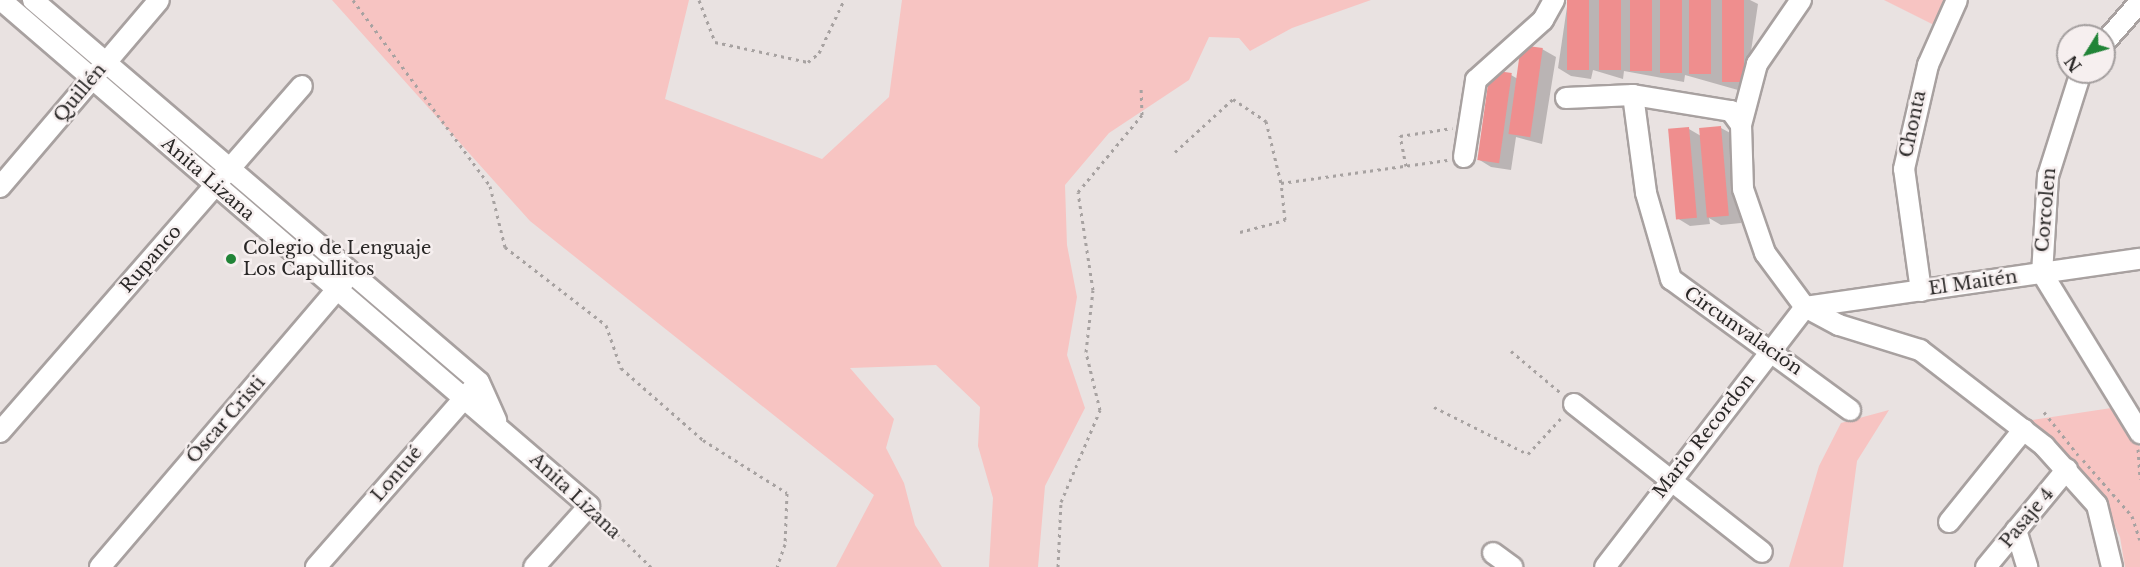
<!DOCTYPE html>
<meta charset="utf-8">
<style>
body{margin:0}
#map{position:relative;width:2140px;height:567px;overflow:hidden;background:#e9e2e1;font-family:"Libre Baskerville",serif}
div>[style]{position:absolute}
.green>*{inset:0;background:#f7c4c2}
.shadow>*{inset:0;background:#0003}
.building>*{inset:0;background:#ef8e8e;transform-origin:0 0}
.path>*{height:3px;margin-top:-1.5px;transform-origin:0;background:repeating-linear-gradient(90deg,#a7a2a1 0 3px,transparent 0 7.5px)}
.roads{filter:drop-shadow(2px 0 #a8a1a0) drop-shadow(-2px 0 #a8a1a0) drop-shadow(0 2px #a8a1a0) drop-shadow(0 -2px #a8a1a0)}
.minor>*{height:20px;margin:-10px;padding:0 10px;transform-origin:10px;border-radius:10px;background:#fff}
.dots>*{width:16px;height:16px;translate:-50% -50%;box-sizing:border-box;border:3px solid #f6efef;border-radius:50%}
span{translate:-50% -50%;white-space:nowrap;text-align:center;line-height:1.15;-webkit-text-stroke:5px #f6efef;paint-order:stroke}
.street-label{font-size:18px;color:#292726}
.poi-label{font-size:18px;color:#292726}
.left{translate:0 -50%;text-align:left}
.north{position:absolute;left:2056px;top:24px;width:60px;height:60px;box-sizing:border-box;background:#f6efef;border:2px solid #a49f9f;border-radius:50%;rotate:233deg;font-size:16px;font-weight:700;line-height:24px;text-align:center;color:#292726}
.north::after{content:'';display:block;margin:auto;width:21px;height:27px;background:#218437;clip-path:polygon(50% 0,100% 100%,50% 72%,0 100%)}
</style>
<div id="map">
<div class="green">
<div style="clip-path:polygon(332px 0,689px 0,665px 99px,822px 159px,889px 97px,902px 0,1371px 0,1292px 28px,1250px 51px,1239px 38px,1209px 37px,1189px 80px,1109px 133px,1065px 185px,1067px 245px,1077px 297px,1067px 355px,1085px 408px,1045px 486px,1038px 567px,989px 567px,993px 498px,978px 446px,980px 407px,936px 365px,850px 368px,894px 419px,886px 448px,904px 483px,915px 525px,942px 567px,836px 567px,874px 495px,530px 221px)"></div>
<div style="clip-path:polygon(1884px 0,1949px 0,1936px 26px)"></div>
<div style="clip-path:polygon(2118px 407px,2140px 447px,2140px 567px,2125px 567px,2120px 537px,2101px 497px,2026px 421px)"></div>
<div style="clip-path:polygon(1889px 410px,1857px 461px,1843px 567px,1789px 567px,1819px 466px,1841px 423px)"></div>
</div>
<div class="shadow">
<div style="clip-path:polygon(1568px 0,1750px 0,1758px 4px,1745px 92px,1685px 75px,1684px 82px,1624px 71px,1623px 79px,1593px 70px,1591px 79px,1571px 76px,1558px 68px)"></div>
<div style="clip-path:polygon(1542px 49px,1556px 57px,1542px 144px,1516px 137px,1511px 170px,1491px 167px,1478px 159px,1511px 75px,1518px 79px)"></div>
<div style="clip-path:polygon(1721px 128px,1734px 135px,1741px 223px,1721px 225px,1709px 218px,1710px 224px,1690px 226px,1677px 218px,1689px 129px,1701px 136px)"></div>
</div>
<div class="building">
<div style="left:1567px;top:0;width:22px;height:70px"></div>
<div style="left:1599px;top:0;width:22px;height:70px"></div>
<div style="left:1630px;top:0;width:22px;height:71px"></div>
<div style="left:1660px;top:0;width:22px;height:73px"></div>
<div style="left:1689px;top:0;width:22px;height:74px"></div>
<div style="left:1722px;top:0;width:22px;height:82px"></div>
<div style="left:1521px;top:45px;width:22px;height:90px;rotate:8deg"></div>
<div style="left:1490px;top:70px;width:22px;height:91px;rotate:8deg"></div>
<div style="left:1721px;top:126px;width:90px;height:22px;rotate:85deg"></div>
<div style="left:1689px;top:127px;width:91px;height:21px;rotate:85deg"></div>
</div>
<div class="path">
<div style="left:353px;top:0;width:231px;rotate:53.6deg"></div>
<div style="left:490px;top:186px;width:63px;rotate:76.2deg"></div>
<div style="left:505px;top:247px;width:128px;rotate:37.7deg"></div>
<div style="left:606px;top:325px;width:46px;rotate:70.8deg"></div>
<div style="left:621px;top:368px;width:109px;rotate:41.3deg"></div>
<div style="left:703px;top:440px;width:99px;rotate:32.2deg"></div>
<div style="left:787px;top:493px;width:51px;rotate:92.2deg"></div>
<div style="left:785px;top:544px;width:24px;rotate:109deg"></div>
<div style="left:699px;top:0;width:45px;rotate:69.1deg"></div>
<div style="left:715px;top:42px;width:95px;rotate:12.1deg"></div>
<div style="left:808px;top:62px;width:14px;rotate:-39deg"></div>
<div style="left:819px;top:53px;width:59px;rotate:-64.7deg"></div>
<div style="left:1175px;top:152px;width:79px;rotate:-42.4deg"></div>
<div style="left:1233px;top:99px;width:40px;rotate:34deg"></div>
<div style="left:1266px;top:121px;width:64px;rotate:76.4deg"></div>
<div style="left:1281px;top:183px;width:168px;rotate:-7.9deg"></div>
<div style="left:1406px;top:166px;width:31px;rotate:-101deg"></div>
<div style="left:1400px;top:136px;width:53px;rotate:-8.7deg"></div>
<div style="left:1240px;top:232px;width:47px;rotate:-14.9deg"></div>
<div style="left:1285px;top:220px;width:37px;rotate:-96deg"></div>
<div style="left:1511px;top:351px;width:65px;rotate:40deg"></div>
<div style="left:1434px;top:407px;width:105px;rotate:26.6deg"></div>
<div style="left:1528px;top:454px;width:52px;rotate:-47.4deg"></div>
<div style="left:2044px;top:412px;width:55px;rotate:51.7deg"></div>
<div style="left:2138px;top:449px;width:30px;rotate:86deg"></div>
<div style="left:2083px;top:460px;width:74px;rotate:48.8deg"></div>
<div style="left:2132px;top:516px;width:25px;rotate:72deg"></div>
<div style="left:601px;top:518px;width:70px;rotate:44.4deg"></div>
<div style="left:1058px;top:567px;width:65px;rotate:-87.4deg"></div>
<div style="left:1061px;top:502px;width:100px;rotate:-67deg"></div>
<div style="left:1100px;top:410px;width:60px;rotate:-103.6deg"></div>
<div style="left:1086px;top:352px;width:62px;rotate:-83.6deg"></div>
<div style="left:1093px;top:290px;width:99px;rotate:-98.7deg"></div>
<div style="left:1078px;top:192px;width:100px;rotate:-50.3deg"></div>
<div style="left:1142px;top:115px;width:26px;rotate:-92deg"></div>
</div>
<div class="roads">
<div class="minor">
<div style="left:1px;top:0;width:776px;rotate:40.71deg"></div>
<div style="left:589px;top:506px;width:82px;rotate:132deg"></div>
<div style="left:33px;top:0;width:587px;rotate:40.58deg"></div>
<div style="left:479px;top:382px;width:42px;rotate:65.9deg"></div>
<div style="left:1801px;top:0;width:78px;rotate:124.5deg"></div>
<div style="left:1757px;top:64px;width:63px;rotate:104.7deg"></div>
<div style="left:1741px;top:125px;width:64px;rotate:88.2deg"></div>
<div style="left:1743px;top:189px;width:68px;rotate:71deg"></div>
<div style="left:1765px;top:253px;width:67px;rotate:53.5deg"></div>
<div style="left:1805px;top:307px;width:38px;rotate:28deg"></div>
<div style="left:1839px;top:325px;width:85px;rotate:17.2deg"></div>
<div style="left:1920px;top:350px;width:157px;rotate:37.7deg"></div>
<div style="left:2044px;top:446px;width:79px;rotate:48.1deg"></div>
<div style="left:2097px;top:505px;width:64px;rotate:76.4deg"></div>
<div style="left:2104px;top:43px;width:55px;rotate:-48.7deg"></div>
<div style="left:2081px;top:72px;width:109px;rotate:107.6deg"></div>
<div style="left:2048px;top:176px;width:97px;rotate:93.5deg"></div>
<div style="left:2042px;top:273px;width:188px;rotate:58.5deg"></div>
<div style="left:1633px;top:95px;width:99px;rotate:82.4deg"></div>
<div style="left:1646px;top:193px;width:90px;rotate:73.8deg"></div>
<div style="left:1671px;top:279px;width:222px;rotate:36.2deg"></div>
<div style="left:1566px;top:98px;width:67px;rotate:-2.6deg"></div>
<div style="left:1633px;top:95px;width:99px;rotate:9.3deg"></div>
<div style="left:1731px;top:111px;width:17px;rotate:54deg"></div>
<div style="left:1464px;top:157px;width:78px;rotate:-81.1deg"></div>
<div style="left:1476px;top:80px;width:90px;rotate:-41.8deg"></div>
<div style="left:1543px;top:20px;width:23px;rotate:-61deg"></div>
<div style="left:0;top:187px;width:245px;rotate:-49.6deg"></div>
<div style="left:1921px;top:291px;width:123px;rotate:-97.9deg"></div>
<div style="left:1904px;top:169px;width:107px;rotate:-77deg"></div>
<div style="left:1928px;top:65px;width:71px;rotate:-66deg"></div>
<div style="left:1805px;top:307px;width:338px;rotate:-8.2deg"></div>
<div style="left:1574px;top:404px;width:239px;rotate:38.2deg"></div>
<div style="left:0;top:432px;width:459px;rotate:-48.9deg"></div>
<div style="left:1949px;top:522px;width:119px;rotate:-51.1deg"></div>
<div style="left:2016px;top:530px;width:39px;rotate:73deg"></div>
<div style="left:1493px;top:553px;width:24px;rotate:36deg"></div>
<div style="left:100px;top:567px;width:377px;rotate:-49.5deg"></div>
<div style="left:316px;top:567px;width:238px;rotate:-48.7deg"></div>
<div style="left:1605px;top:567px;width:328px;rotate:-52.4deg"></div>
<div style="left:1986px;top:567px;width:127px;rotate:-50.4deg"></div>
</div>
</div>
<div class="dots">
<div style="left:231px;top:259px;background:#218437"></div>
</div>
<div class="street-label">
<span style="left:80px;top:93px;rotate:-50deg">Quillén</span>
<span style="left:1913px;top:124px;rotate:-78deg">Chonta</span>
<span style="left:208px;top:179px;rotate:41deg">Anita Lizana</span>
<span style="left:2046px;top:210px;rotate:-85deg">Corcolen</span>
<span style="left:151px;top:259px;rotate:-49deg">Rupanco</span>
<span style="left:1973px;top:283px;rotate:-8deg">El Maitén</span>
<span style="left:1743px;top:331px;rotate:35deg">Circunvalación</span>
<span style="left:226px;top:420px;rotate:-49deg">Óscar Cristi</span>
<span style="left:1704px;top:436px;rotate:-52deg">Mario Recordon</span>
<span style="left:397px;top:474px;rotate:-49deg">Lontué</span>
<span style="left:575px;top:496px;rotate:43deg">Anita Lizana</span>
<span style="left:2027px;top:518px;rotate:-50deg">Pasaje 4</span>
</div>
<div class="poi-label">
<span class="left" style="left:243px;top:259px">Colegio de Lenguaje<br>Los Capullitos</span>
</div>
<div class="north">N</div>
</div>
